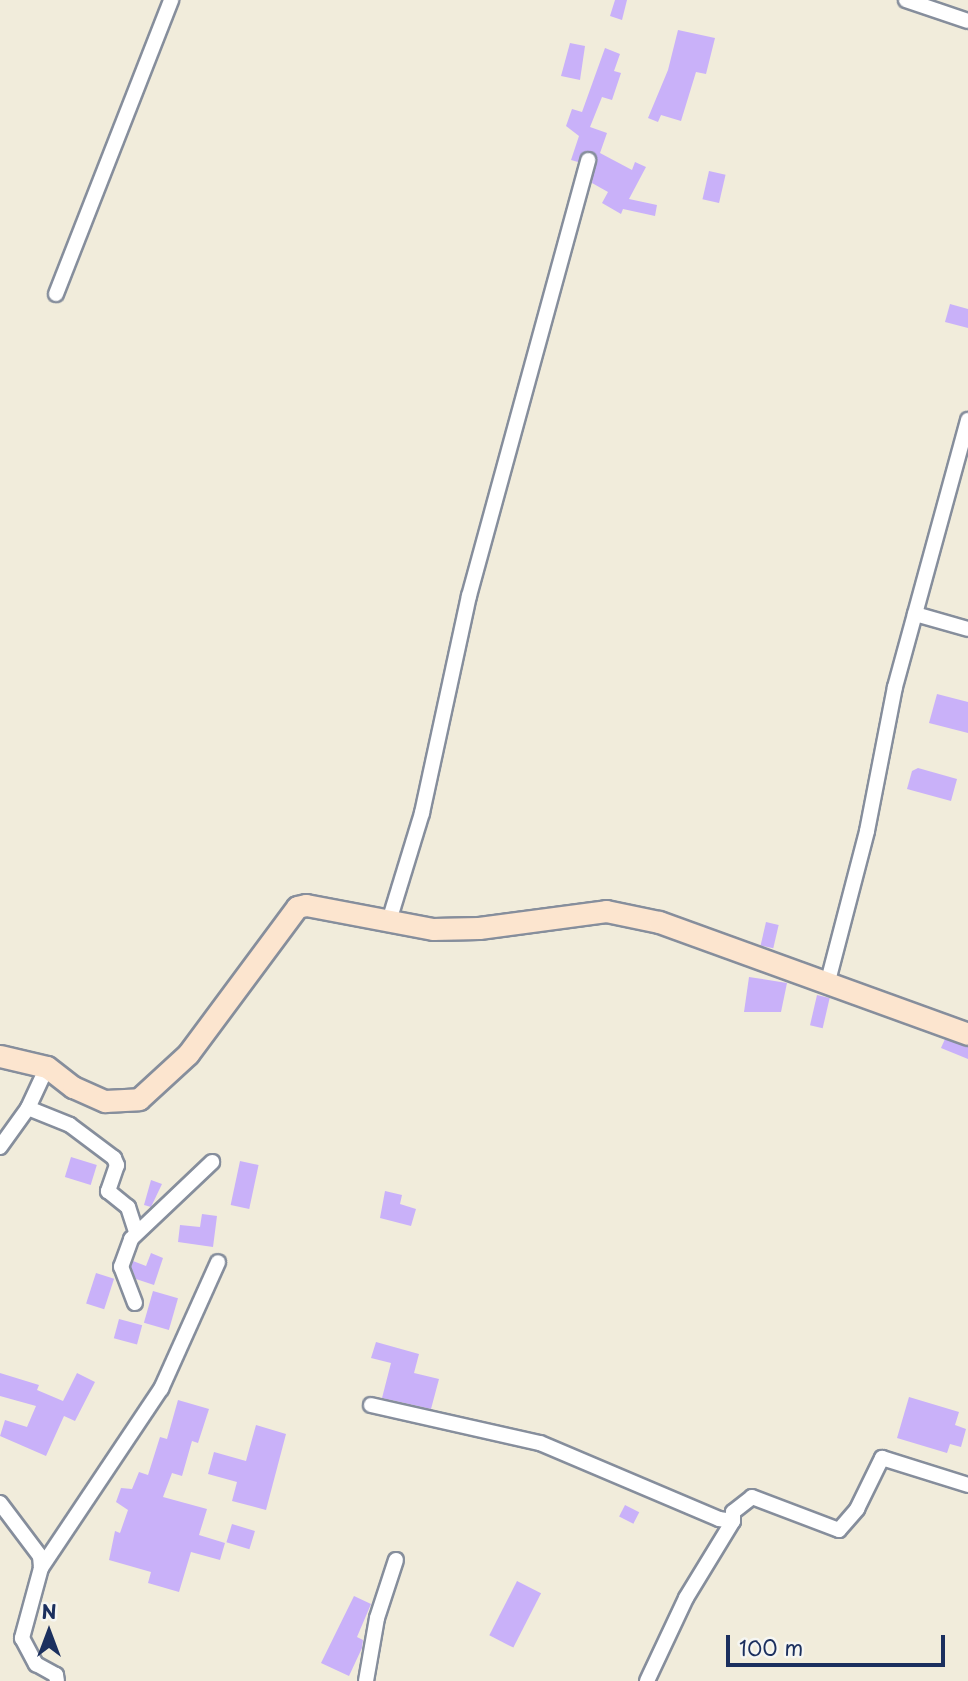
<!DOCTYPE html>
<style>
body{margin:0}
#map{position:relative;width:968px;height:1681px;overflow:hidden;background:#f1ecdb;font-family:"Playpen Sans",sans-serif}
div>[style]{position:absolute}
.building>*{inset:0;background:#c9b1f9;transform-origin:0 0}
.roads{filter:drop-shadow(2px 0 #868e9c) drop-shadow(-2px 0 #868e9c) drop-shadow(0 2px #868e9c) drop-shadow(0 -2px #868e9c)}
.street>*{height:14px;margin:-7px;padding:0 7px;transform-origin:7px;border-radius:7px;background:#fff}
.secondary>*{height:21px;margin:-10.5px;padding:0 10.5px;transform-origin:10.5px;border-radius:10.5px;background:#fce5cf}
span{translate:-50% -50%;white-space:nowrap;text-align:center;line-height:1.15;-webkit-text-stroke:6px #f6f6f2;paint-order:stroke}
.north{position:absolute;left:14px;top:1597px;width:70px;height:70px;-webkit-text-stroke:5px #f6f6f2;paint-order:stroke;rotate:0deg;font-size:19px;font-weight:700;line-height:28px;text-align:center;color:#1b2f5e}
.north::after{content:'';display:block;margin:auto;width:24px;height:32px;background:#1b2f5e;clip-path:polygon(50% 0,100% 100%,50% 72%,0 100%)}
.scale{position:absolute;left:726px;top:1635px;width:219px;height:32px;box-sizing:border-box;border:4px solid #1b2f5e;border-top:0;padding-left:9px;font-size:21px;line-height:24px;white-space:nowrap;color:#1b2f5e;-webkit-text-stroke:5px #f6f6f2;paint-order:stroke}
</style>
<div id="map">
<div class="building">
<div style="clip-path:polygon(615px 0,627px 0,622px 20px,610px 16px)"></div>
<div style="clip-path:polygon(678px 30px,715px 38px,706px 74px,696px 72px,681px 121px,661px 115px,658px 122px,648px 118px,668px 70px)"></div>
<div style="clip-path:polygon(570px 43px,585px 46px,580px 80px,561px 76px)"></div>
<div style="clip-path:polygon(605px 48px,620px 54px,614px 71px,621px 73px,612px 100px,602px 97px,590px 127px,607px 133px,600px 153px,632px 170px,635px 162px,646px 167px,629px 199px,657px 205px,655px 216px,623px 209px,621px 214px,602px 203px,608px 192px,592px 183px,595px 154px,586px 151px,578px 162px,571px 160px,579px 136px,566px 126px,572px 109px,582px 112px)"></div>
<div style="left:709px;top:171px;width:17px;height:29px;rotate:13deg"></div>
<div style="clip-path:polygon(950px 304px,968px 309px,968px 328px,945px 322px)"></div>
<div style="clip-path:polygon(937px 694px,968px 702px,968px 733px,929px 723px)"></div>
<div style="clip-path:polygon(918px 768px,957px 779px,951px 801px,907px 789px,912px 771px)"></div>
<div style="left:766px;top:922px;width:13px;height:24px;rotate:13deg"></div>
<div style="clip-path:polygon(749px 977px,787px 983px,781px 1012px,744px 1012px)"></div>
<div style="left:817px;top:995px;width:13px;height:31px;rotate:13deg"></div>
<div style="clip-path:polygon(945px 1039px,968px 1047px,968px 1059px,941px 1048px)"></div>
<div style="left:71px;top:1157px;width:27px;height:21px;rotate:17deg"></div>
<div style="left:240px;top:1161px;width:19px;height:45px;rotate:12deg"></div>
<div style="clip-path:polygon(151px 1180px,162px 1184px,151px 1207px,144px 1205px)"></div>
<div style="clip-path:polygon(385px 1191px,402px 1195px,400px 1204px,416px 1209px,411px 1226px,380px 1218px)"></div>
<div style="clip-path:polygon(202px 1214px,217px 1216px,213px 1247px,178px 1242px,180px 1225px,200px 1227px)"></div>
<div style="clip-path:polygon(151px 1253px,163px 1258px,154px 1285px,136px 1279px,131px 1267px,133px 1261px,146px 1266px)"></div>
<div style="left:96px;top:1273px;width:19px;height:32px;rotate:18deg"></div>
<div style="left:153px;top:1291px;width:26px;height:33px;rotate:16deg"></div>
<div style="left:119px;top:1319px;width:24px;height:20px;rotate:15deg"></div>
<div style="clip-path:polygon(376px 1342px,419px 1354px,414px 1373px,439px 1379px,431px 1409px,382px 1398px,391px 1363px,371px 1358px)"></div>
<div style="clip-path:polygon(0 1373px,39px 1385px,37px 1390px,63px 1401px,77px 1373px,95px 1382px,75px 1421px,64px 1416px,46px 1456px,0 1436px,5px 1420px,27px 1427px,36px 1406px,0 1396px)"></div>
<div style="clip-path:polygon(909px 1397px,959px 1412px,955px 1425px,966px 1429px,961px 1447px,950px 1444px,947px 1453px,897px 1438px)"></div>
<div style="clip-path:polygon(178px 1400px,209px 1409px,198px 1443px,192px 1441px,182px 1476px,172px 1473px,163px 1497px,207px 1509px,199px 1535px,225px 1543px,220px 1560px,191px 1552px,179px 1592px,148px 1583px,151px 1572px,109px 1560px,115px 1531px,120px 1533px,128px 1510px,116px 1502px,121px 1488px,132px 1489px,139px 1472px,148px 1475px,160px 1437px,167px 1439px)"></div>
<div style="clip-path:polygon(256px 1425px,286px 1434px,266px 1510px,232px 1501px,237px 1482px,208px 1474px,214px 1452px,246px 1461px)"></div>
<div style="left:625px;top:1505px;width:16px;height:13px;rotate:27deg"></div>
<div style="left:232px;top:1524px;width:24px;height:19px;rotate:17deg"></div>
<div style="left:517px;top:1581px;width:27px;height:61px;rotate:27deg"></div>
<div style="clip-path:polygon(354px 1596px,371px 1604px,357px 1637px,363px 1640px,362px 1648px,349px 1676px,321px 1663px)"></div>
</div>
<div class="roads">
<div class="street">
<div style="left:906px;top:0;width:65px;rotate:18.7deg"></div>
<div style="left:56px;top:294px;width:316px;rotate:-68.6deg"></div>
<div style="left:915px;top:614px;width:55px;rotate:15.8deg"></div>
<div style="left:389px;top:921px;width:113px;rotate:-73deg"></div>
<div style="left:422px;top:813px;width:222px;rotate:-77.8deg"></div>
<div style="left:469px;top:596px;width:452px;rotate:-74.7deg"></div>
<div style="left:828px;top:981px;width:155px;rotate:-75.4deg"></div>
<div style="left:867px;top:831px;width:147px;rotate:-79deg"></div>
<div style="left:895px;top:687px;width:277px;rotate:-74.7deg"></div>
<div style="left:28px;top:1108px;width:45px;rotate:22deg"></div>
<div style="left:70px;top:1125px;width:55px;rotate:36.9deg"></div>
<div style="left:114px;top:1158px;width:8px;rotate:67deg"></div>
<div style="left:117px;top:1165px;width:28px;rotate:109deg"></div>
<div style="left:108px;top:1191px;width:26px;rotate:39deg"></div>
<div style="left:128px;top:1207px;width:25px;rotate:72deg"></div>
<div style="left:0;top:1147px;width:48px;rotate:-54.3deg"></div>
<div style="left:28px;top:1108px;width:45px;rotate:-65.1deg"></div>
<div style="left:135px;top:1303px;width:39px;rotate:-111deg"></div>
<div style="left:121px;top:1267px;width:30px;rotate:-70deg"></div>
<div style="left:131px;top:1239px;width:112px;rotate:-43.5deg"></div>
<div style="left:371px;top:1405px;width:173px;rotate:12.7deg"></div>
<div style="left:540px;top:1443px;width:194px;rotate:23deg"></div>
<div style="left:719px;top:1519px;width:14px;rotate:8deg"></div>
<div style="left:733px;top:1521px;width:9px;rotate:-90deg"></div>
<div style="left:733px;top:1512px;width:24px;rotate:-38deg"></div>
<div style="left:752px;top:1497px;width:93px;rotate:20.8deg"></div>
<div style="left:839px;top:1530px;width:28px;rotate:-49deg"></div>
<div style="left:857px;top:1509px;width:57px;rotate:-63.9deg"></div>
<div style="left:882px;top:1458px;width:90px;rotate:17.4deg"></div>
<div style="left:0;top:1503px;width:66px;rotate:53deg"></div>
<div style="left:40px;top:1556px;width:12px;rotate:85deg"></div>
<div style="left:41px;top:1568px;width:73px;rotate:105.2deg"></div>
<div style="left:22px;top:1638px;width:30px;rotate:62deg"></div>
<div style="left:36px;top:1664px;width:23px;rotate:29deg"></div>
<div style="left:56px;top:1675px;width:6px;rotate:81deg"></div>
<div style="left:41px;top:1568px;width:216px;rotate:-56.2deg"></div>
<div style="left:161px;top:1389px;width:139px;rotate:-65.8deg"></div>
<div style="left:366px;top:1681px;width:64px;rotate:-80.1deg"></div>
<div style="left:377px;top:1618px;width:61px;rotate:-71.9deg"></div>
<div style="left:647px;top:1681px;width:92px;rotate:-64.8deg"></div>
<div style="left:686px;top:1598px;width:90px;rotate:-58.6deg"></div>
</div>
<div class="secondary">
<div style="left:0;top:1056px;width:48px;rotate:13.2deg"></div>
<div style="left:47px;top:1067px;width:33px;rotate:38deg"></div>
<div style="left:73px;top:1087px;width:35px;rotate:24deg"></div>
<div style="left:105px;top:1101px;width:34px;rotate:-3deg"></div>
<div style="left:139px;top:1099px;width:67px;rotate:-42.6deg"></div>
<div style="left:188px;top:1054px;width:183px;rotate:-53.4deg"></div>
<div style="left:297px;top:907px;width:9px;rotate:-13deg"></div>
<div style="left:306px;top:905px;width:129px;rotate:10.7deg"></div>
<div style="left:433px;top:929px;width:46px;rotate:-1.2deg"></div>
<div style="left:479px;top:928px;width:128px;rotate:-7.6deg"></div>
<div style="left:606px;top:911px;width:54px;rotate:11.7deg"></div>
<div style="left:659px;top:922px;width:329px;rotate:19.9deg"></div>
</div>
</div>
<div class="north">N</div>
<div class="scale">100 m</div>
</div>
